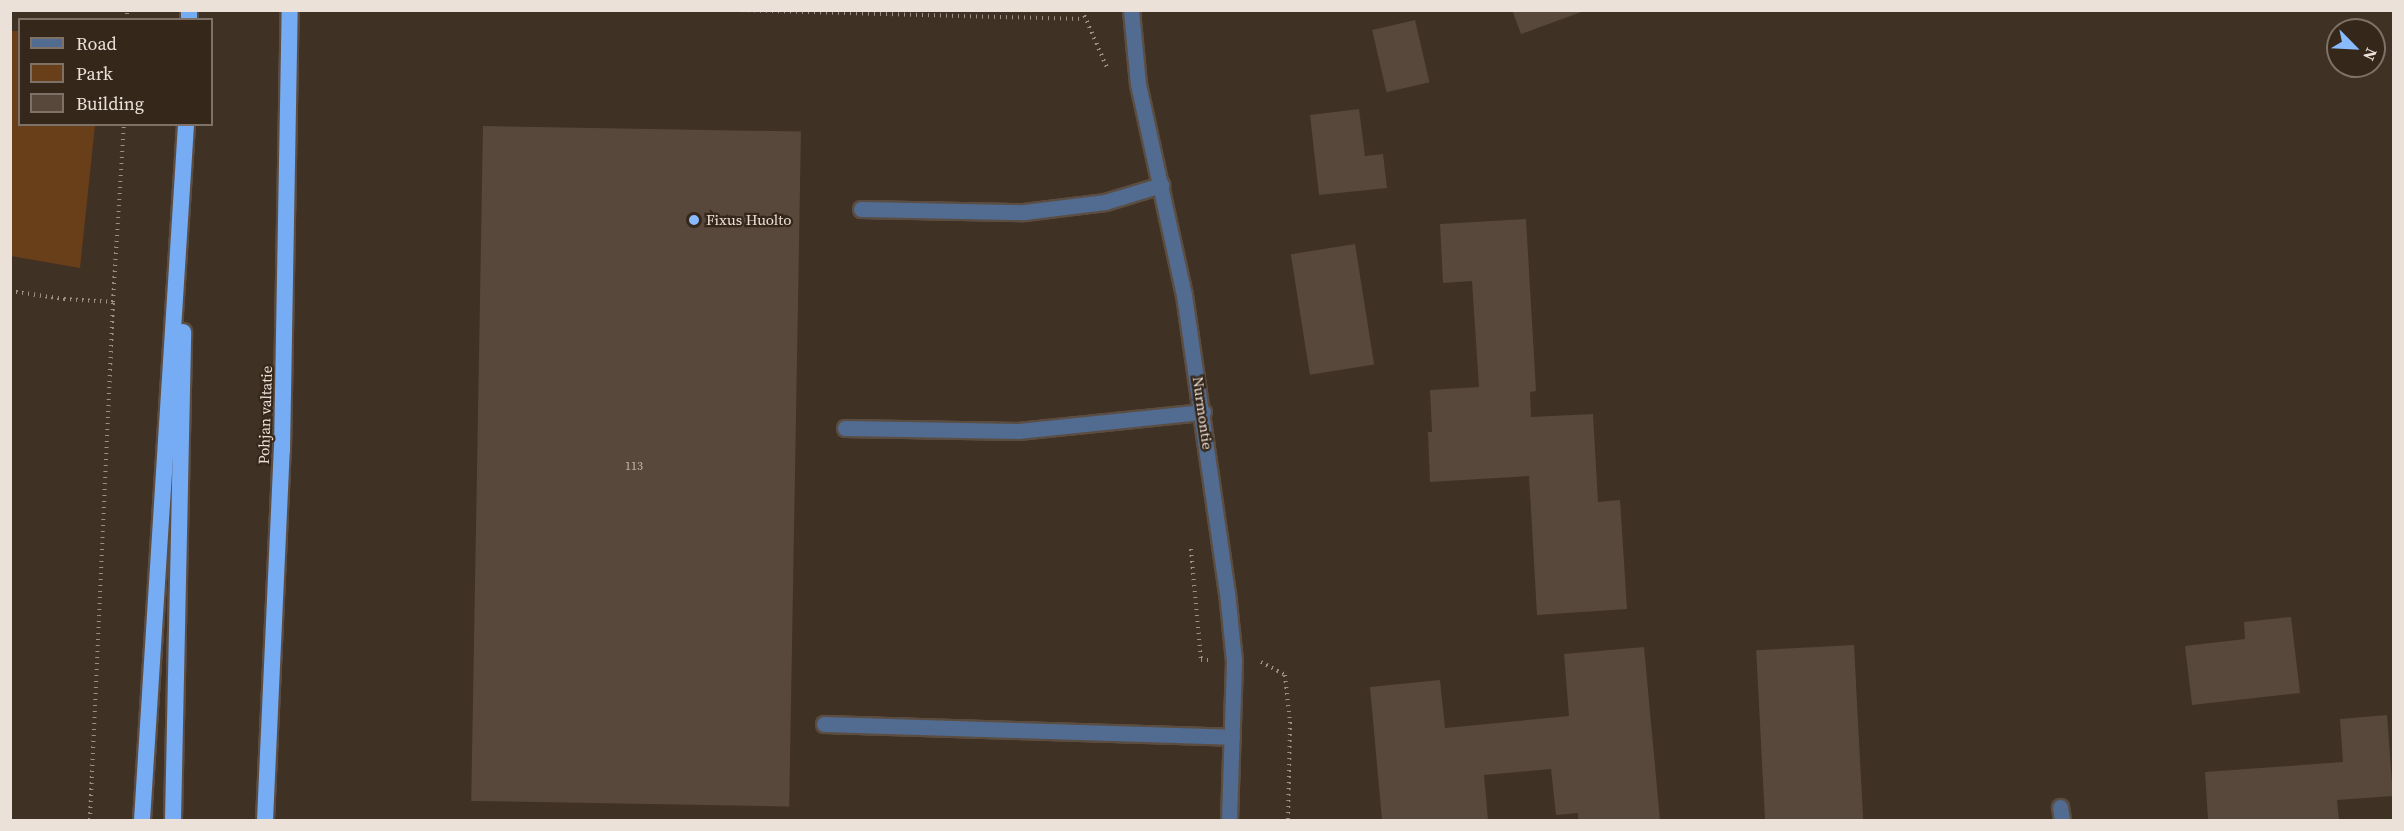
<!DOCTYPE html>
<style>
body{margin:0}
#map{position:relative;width:2404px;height:831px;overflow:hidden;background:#403125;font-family:"Source Serif 4",serif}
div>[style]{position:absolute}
.green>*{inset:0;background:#693f1a}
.building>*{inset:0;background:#58473b;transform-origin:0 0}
.path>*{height:4px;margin-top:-2px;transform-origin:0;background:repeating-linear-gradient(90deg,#9c9086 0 1.5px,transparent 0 6px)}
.roads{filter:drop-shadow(2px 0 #5b4d42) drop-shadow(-2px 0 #5b4d42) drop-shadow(0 2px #5b4d42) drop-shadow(0 -2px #5b4d42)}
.service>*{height:15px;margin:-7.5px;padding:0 7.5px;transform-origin:7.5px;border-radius:7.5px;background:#516c90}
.minor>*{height:15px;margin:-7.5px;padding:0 7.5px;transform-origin:7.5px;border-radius:7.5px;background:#516c90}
.tertiary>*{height:15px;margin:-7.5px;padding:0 7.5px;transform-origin:7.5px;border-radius:7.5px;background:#516c90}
.trunk>*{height:16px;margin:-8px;padding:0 8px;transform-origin:8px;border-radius:8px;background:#75acf4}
.dots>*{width:16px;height:16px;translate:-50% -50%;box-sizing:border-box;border:3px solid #36271b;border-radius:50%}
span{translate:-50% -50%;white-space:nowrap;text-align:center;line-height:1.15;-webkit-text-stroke:4.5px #36271b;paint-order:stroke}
.number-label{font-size:12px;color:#c6bab2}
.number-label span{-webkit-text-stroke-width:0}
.poi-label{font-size:15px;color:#ebe1d9}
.left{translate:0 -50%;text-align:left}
.street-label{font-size:15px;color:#ebe1d9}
.frame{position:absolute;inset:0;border:12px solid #ebe1d9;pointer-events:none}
.legend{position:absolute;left:18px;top:18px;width:195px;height:108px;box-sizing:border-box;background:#36271b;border:2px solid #7e7167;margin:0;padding:8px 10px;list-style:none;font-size:18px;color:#ebe1d9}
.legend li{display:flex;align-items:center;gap:12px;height:30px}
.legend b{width:30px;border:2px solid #7e7167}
.north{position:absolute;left:2326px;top:18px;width:60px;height:60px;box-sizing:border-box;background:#36271b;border:2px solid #7e7167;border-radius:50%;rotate:114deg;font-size:16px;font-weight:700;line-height:24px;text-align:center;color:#ebe1d9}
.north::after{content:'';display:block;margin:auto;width:21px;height:27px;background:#89bafc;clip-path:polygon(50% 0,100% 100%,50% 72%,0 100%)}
</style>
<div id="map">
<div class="green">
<div style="clip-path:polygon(10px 31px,19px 31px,20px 124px,95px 125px,80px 268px,11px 256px)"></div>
</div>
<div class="building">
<div style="clip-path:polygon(1512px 10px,1584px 10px,1584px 11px,1521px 34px)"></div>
<div style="left:1415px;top:20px;width:64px;height:44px;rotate:77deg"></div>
<div style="clip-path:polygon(1359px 109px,1365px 156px,1383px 154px,1387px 188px,1319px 195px,1310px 115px)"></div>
<div style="left:483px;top:126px;width:318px;height:675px;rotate:1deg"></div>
<div style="clip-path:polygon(1526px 219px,1536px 391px,1530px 392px,1531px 417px,1593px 414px,1598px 502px,1620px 500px,1627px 609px,1537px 615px,1529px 476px,1430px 482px,1428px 432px,1432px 432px,1430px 390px,1479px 387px,1472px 281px,1443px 283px,1440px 224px)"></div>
<div style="left:1355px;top:244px;width:122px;height:65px;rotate:81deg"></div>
<div style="clip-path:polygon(2291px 617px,2300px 693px,2192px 705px,2185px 646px,2245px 639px,2244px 622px)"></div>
<div style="left:1854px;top:645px;width:175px;height:98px;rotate:87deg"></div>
<div style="clip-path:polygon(1644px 647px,1660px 820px,1578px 820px,1578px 813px,1556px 815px,1551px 769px,1484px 775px,1488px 820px,1382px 820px,1370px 687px,1440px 680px,1445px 728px,1569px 716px,1564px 654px)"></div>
<div style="clip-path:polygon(2387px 715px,2393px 796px,2337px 800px,2339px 820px,2208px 820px,2205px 772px,2343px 762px,2340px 719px)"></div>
</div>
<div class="path">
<div style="left:736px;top:10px;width:348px;rotate:1.5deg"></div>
<div style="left:1082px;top:10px;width:65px;rotate:66.6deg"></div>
<div style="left:127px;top:20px;width:10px;rotate:-90deg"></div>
<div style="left:10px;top:291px;width:55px;rotate:8.4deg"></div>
<div style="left:64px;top:299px;width:49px;rotate:3.5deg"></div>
<div style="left:1191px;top:549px;width:111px;rotate:84.9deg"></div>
<div style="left:1201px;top:660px;width:8px"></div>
<div style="left:1261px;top:662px;width:27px;rotate:28deg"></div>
<div style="left:1285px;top:675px;width:47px;rotate:83.9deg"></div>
<div style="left:1290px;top:722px;width:98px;rotate:91.2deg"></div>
<div style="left:90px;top:820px;width:519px;rotate:-87.46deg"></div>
<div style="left:113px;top:302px;width:178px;rotate:-86.5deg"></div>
</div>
<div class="roads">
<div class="service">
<div style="left:861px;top:209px;width:163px;rotate:1.1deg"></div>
<div style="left:1024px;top:212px;width:82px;rotate:-7deg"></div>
<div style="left:1105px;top:202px;width:59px;rotate:-16.9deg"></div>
<div style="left:845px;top:428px;width:173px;rotate:1deg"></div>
<div style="left:1018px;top:431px;width:186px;rotate:-5.9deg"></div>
<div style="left:824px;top:724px;width:408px;rotate:1.8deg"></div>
</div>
<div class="minor">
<div style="left:2060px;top:807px;width:13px;rotate:81deg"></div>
</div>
<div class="tertiary">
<div style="left:1131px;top:10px;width:74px;rotate:84.6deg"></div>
<div style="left:1138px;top:84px;width:216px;rotate:77.7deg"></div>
<div style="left:1184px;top:295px;width:300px;rotate:81.8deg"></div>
<div style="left:1227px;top:592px;width:69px;rotate:84.2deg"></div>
<div style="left:1234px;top:661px;width:159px;rotate:91.8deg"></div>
</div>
<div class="trunk">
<div style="left:189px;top:20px;width:10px;rotate:-90deg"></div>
<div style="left:142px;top:820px;width:697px;rotate:-86.38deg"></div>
<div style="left:173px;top:820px;width:488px;rotate:-88.8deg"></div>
<div style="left:265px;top:820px;width:370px;rotate:-87.4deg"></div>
<div style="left:282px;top:450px;width:440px;rotate:-89deg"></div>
</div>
</div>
<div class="dots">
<div style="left:694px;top:220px;background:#89bafc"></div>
</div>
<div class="number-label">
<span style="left:634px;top:467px">113</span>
</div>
<div class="poi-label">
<span class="left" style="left:706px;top:220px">Fixus Huolto</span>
</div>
<div class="street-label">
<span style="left:1203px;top:413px;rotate:82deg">Nurmontie</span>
<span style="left:265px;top:415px;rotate:-88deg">Pohjan valtatie</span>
</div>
<div class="frame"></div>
<ul class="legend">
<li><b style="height:8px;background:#516c90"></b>Road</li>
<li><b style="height:16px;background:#693f1a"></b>Park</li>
<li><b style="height:16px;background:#58473b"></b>Building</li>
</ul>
<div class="north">N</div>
</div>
